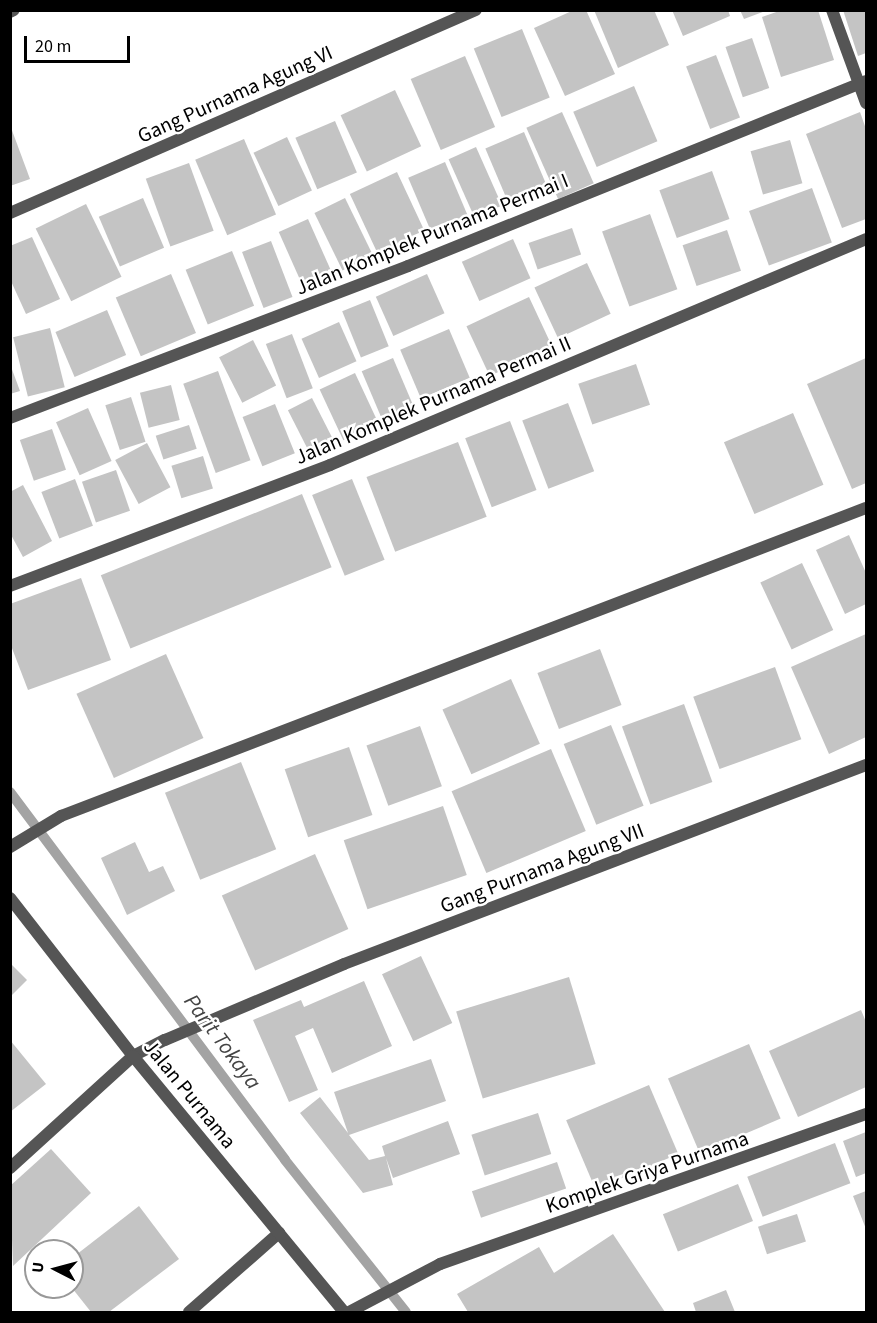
<!DOCTYPE html>
<style>
body{margin:0}
#map{position:relative;width:877px;height:1323px;overflow:hidden;background:#fff;font-family:"Source Sans 3",sans-serif}
div>[style]{position:absolute}
.stream>*{height:10px;margin:-5px;padding:0 5px;transform-origin:5px;border-radius:5px;background:#a3a3a3}
.building>*{inset:0;background:#c4c4c4;transform-origin:0 0}
.minor>*{height:12px;margin:-6px;padding:0 6px;transform-origin:6px;border-radius:6px;background:#555}
.tertiary>*{height:12px;margin:-6px;padding:0 6px;transform-origin:6px;border-radius:6px;background:#555}
span{translate:-50% -50%;white-space:nowrap;text-align:center;line-height:1.15;-webkit-text-stroke:5px #fff;paint-order:stroke}
.street-label{font-size:21px;color:#000}
.water-label{font-size:22px;color:#444;font-style:italic}
.frame{position:absolute;inset:0;border:12px solid #000;pointer-events:none}
.north{position:absolute;left:24px;top:1239px;width:60px;height:60px;box-sizing:border-box;background:#fff;border:2px solid #999;border-radius:50%;rotate:276deg;font-size:16px;font-weight:700;line-height:24px;text-align:center;color:#000}
.north::after{content:'';display:block;margin:auto;width:21px;height:27px;background:#000;clip-path:polygon(50% 0,100% 100%,50% 72%,0 100%)}
.scale{position:absolute;left:24px;top:36px;width:106px;height:27px;box-sizing:border-box;border:3px solid #000;border-top:0;padding-left:8px;font-size:18px;line-height:21px;white-space:nowrap;color:#000;-webkit-text-stroke:4px #fff;paint-order:stroke}
</style>
<div id="map">
<div class="stream">
<div style="left:10px;top:792px;width:459px;rotate:53.2deg"></div>
<div style="left:285px;top:1160px;width:194px;rotate:51.5deg"></div>
</div>
<div class="building">
<div style="clip-path:polygon(574px 10px,586px 10px,615px 74px,565px 96px,534px 28px)"></div>
<div style="clip-path:polygon(594px 10px,654px 10px,669px 45px,618px 68px)"></div>
<div style="clip-path:polygon(672px 10px,728px 10px,730px 16px,683px 36px)"></div>
<div style="clip-path:polygon(740px 10px,765px 10px,765px 11px,744px 19px)"></div>
<div style="clip-path:polygon(782px 10px,818px 10px,834px 60px,781px 77px,762px 17px)"></div>
<div style="clip-path:polygon(843px 10px,866px 10px,866px 53px,858px 56px)"></div>
<div style="left:522px;top:29px;width:74px;height:52px;rotate:68deg"></div>
<div style="left:752px;top:38px;width:53px;height:28px;rotate:71deg"></div>
<div style="left:716px;top:55px;width:67px;height:32px;rotate:69deg"></div>
<div style="left:465px;top:56px;width:77px;height:59px;rotate:67deg"></div>
<div style="left:634px;top:86px;width:60px;height:66px;rotate:67deg"></div>
<div style="left:395px;top:90px;width:62px;height:60px;rotate:65deg"></div>
<div style="left:562px;top:112px;width:78px;height:39px;rotate:66deg"></div>
<div style="clip-path:polygon(860px 112px,866px 129px,866px 219px,842px 228px,806px 134px)"></div>
<div style="left:335px;top:121px;width:56px;height:43px;rotate:67deg"></div>
<div style="clip-path:polygon(10px 125px,30px 179px,10px 186px)"></div>
<div style="left:524px;top:132px;width:57px;height:42px;rotate:67deg"></div>
<div style="left:287px;top:137px;width:59px;height:37px;rotate:65deg"></div>
<div style="left:244px;top:139px;width:82px;height:53px;rotate:67deg"></div>
<div style="left:790px;top:140px;width:45px;height:41px;rotate:74deg"></div>
<div style="left:476px;top:147px;width:64px;height:30px;rotate:66deg"></div>
<div style="left:445px;top:162px;width:64px;height:40px;rotate:67deg"></div>
<div style="left:189px;top:163px;width:72px;height:46px;rotate:70deg"></div>
<div style="left:712px;top:171px;width:51px;height:56px;rotate:70deg"></div>
<div style="left:397px;top:172px;width:66px;height:52px;rotate:65deg"></div>
<div style="left:812px;top:188px;width:58px;height:67px;rotate:70deg"></div>
<div style="left:143px;top:198px;width:54px;height:48px;rotate:67deg"></div>
<div style="left:345px;top:198px;width:64px;height:34px;rotate:64deg"></div>
<div style="left:86px;top:204px;width:81px;height:56px;rotate:64deg"></div>
<div style="left:650px;top:214px;width:80px;height:51px;rotate:70deg"></div>
<div style="left:308px;top:219px;width:60px;height:32px;rotate:66deg"></div>
<div style="left:572px;top:228px;width:28px;height:46px;rotate:71deg"></div>
<div style="left:727px;top:230px;width:43px;height:47px;rotate:71deg"></div>
<div style="clip-path:polygon(32px 237px,60px 299px,26px 314px,10px 279px,10px 246px)"></div>
<div style="left:513px;top:239px;width:43px;height:56px;rotate:66deg"></div>
<div style="left:271px;top:241px;width:60px;height:31px;rotate:69deg"></div>
<div style="left:232px;top:251px;width:59px;height:50px;rotate:68deg"></div>
<div style="left:587px;top:263px;width:56px;height:58px;rotate:65deg"></div>
<div style="left:171px;top:274px;width:64px;height:60px;rotate:67deg"></div>
<div style="left:427px;top:274px;width:43px;height:56px;rotate:66deg"></div>
<div style="left:529px;top:297px;width:55px;height:69px;rotate:65deg"></div>
<div style="left:370px;top:300px;width:50px;height:30px;rotate:68deg"></div>
<div style="left:107px;top:310px;width:49px;height:56px;rotate:67deg"></div>
<div style="left:339px;top:322px;width:43px;height:41px;rotate:66deg"></div>
<div style="left:50px;top:328px;width:61px;height:38px;rotate:76deg"></div>
<div style="left:449px;top:329px;width:53px;height:53px;rotate:67deg"></div>
<div style="left:292px;top:334px;width:58px;height:28px;rotate:69deg"></div>
<div style="left:253px;top:340px;width:51px;height:38px;rotate:63deg"></div>
<div style="left:393px;top:358px;width:52px;height:34px;rotate:67deg"></div>
<div style="clip-path:polygon(866px 358px,866px 483px,852px 489px,807px 384px)"></div>
<div style="clip-path:polygon(10px 364px,20px 391px,10px 394px)"></div>
<div style="left:636px;top:364px;width:43px;height:61px;rotate:71deg"></div>
<div style="left:218px;top:371px;width:95px;height:37px;rotate:70deg"></div>
<div style="left:355px;top:373px;width:56px;height:39px;rotate:65deg"></div>
<div style="left:171px;top:385px;width:36px;height:32px;rotate:76deg"></div>
<div style="left:131px;top:397px;width:47px;height:27px;rotate:72deg"></div>
<div style="left:312px;top:398px;width:49px;height:27px;rotate:63deg"></div>
<div style="left:568px;top:403px;width:73px;height:49px;rotate:69deg"></div>
<div style="left:275px;top:404px;width:53px;height:35px;rotate:68deg"></div>
<div style="left:88px;top:408px;width:58px;height:35px;rotate:66deg"></div>
<div style="left:793px;top:413px;width:78px;height:75px;rotate:67deg"></div>
<div style="left:510px;top:421px;width:74px;height:48px;rotate:69deg"></div>
<div style="left:189px;top:425px;width:25px;height:35px;rotate:72deg"></div>
<div style="left:52px;top:429px;width:43px;height:34px;rotate:71deg"></div>
<div style="left:458px;top:442px;width:80px;height:98px;rotate:69deg"></div>
<div style="left:147px;top:443px;width:50px;height:36px;rotate:62deg"></div>
<div style="left:203px;top:456px;width:34px;height:33px;rotate:73deg"></div>
<div style="left:116px;top:470px;width:43px;height:36px;rotate:71deg"></div>
<div style="left:75px;top:479px;width:50px;height:36px;rotate:69deg"></div>
<div style="left:352px;top:479px;width:87px;height:43px;rotate:68deg"></div>
<div style="clip-path:polygon(23px 485px,52px 541px,23px 557px,10px 533px,10px 492px)"></div>
<div style="left:302px;top:494px;width:79px;height:217px;rotate:68deg"></div>
<div style="clip-path:polygon(849px 535px,866px 573px,866px 604px,845px 614px,816px 550px)"></div>
<div style="left:802px;top:563px;width:74px;height:46px;rotate:65deg"></div>
<div style="clip-path:polygon(81px 578px,111px 660px,28px 690px,10px 643px,10px 604px)"></div>
<div style="clip-path:polygon(866px 634px,866px 737px,829px 754px,791px 667px)"></div>
<div style="left:600px;top:649px;width:60px;height:67px;rotate:69deg"></div>
<div style="left:166px;top:654px;width:92px;height:98px;rotate:66deg"></div>
<div style="left:775px;top:667px;width:77px;height:87px;rotate:70deg"></div>
<div style="left:511px;top:679px;width:71px;height:75px;rotate:66deg"></div>
<div style="left:684px;top:704px;width:83px;height:66px;rotate:70deg"></div>
<div style="left:611px;top:725px;width:87px;height:51px;rotate:68deg"></div>
<div style="left:420px;top:726px;width:64px;height:57px;rotate:70deg"></div>
<div style="left:349px;top:747px;width:72px;height:68px;rotate:71deg"></div>
<div style="left:551px;top:749px;width:89px;height:108px;rotate:67deg"></div>
<div style="left:241px;top:762px;width:94px;height:82px;rotate:68deg"></div>
<div style="left:443px;top:806px;width:73px;height:105px;rotate:71deg"></div>
<div style="clip-path:polygon(135px 842px,149px 872px,163px 866px,175px 891px,127px 915px,101px 858px)"></div>
<div style="left:315px;top:854px;width:82px;height:102px;rotate:66deg"></div>
<div style="left:421px;top:956px;width:74px;height:43px;rotate:65deg"></div>
<div style="clip-path:polygon(10px 963px,27px 980px,10px 997px)"></div>
<div style="left:569px;top:977px;width:91px;height:118px;rotate:73deg"></div>
<div style="clip-path:polygon(364px 981px,392px 1046px,332px 1073px,313px 1028px,295px 1036px,318px 1090px,289px 1102px,253px 1020px,301px 1000px,304px 1007px)"></div>
<div style="clip-path:polygon(861px 1010px,866px 1022px,866px 1087px,798px 1117px,769px 1051px)"></div>
<div style="clip-path:polygon(10px 1040px,46px 1084px,10px 1112px)"></div>
<div style="left:749px;top:1044px;width:81px;height:88px;rotate:67deg"></div>
<div style="clip-path:polygon(431px 1059px,446px 1101px,349px 1135px,369px 1160px,385px 1156px,382px 1146px,448px 1121px,460px 1154px,393px 1178px,386px 1158px,393px 1185px,363px 1193px,300px 1113px,320px 1097px,348px 1133px,334px 1092px)"></div>
<div style="left:649px;top:1085px;width:75px;height:90px;rotate:67deg"></div>
<div style="left:538px;top:1113px;width:43px;height:70px;rotate:72deg"></div>
<div style="clip-path:polygon(866px 1132px,866px 1173px,856px 1177px,843px 1141px)"></div>
<div style="left:835px;top:1143px;width:43px;height:94px;rotate:69deg"></div>
<div style="clip-path:polygon(51px 1149px,91px 1193px,13px 1266px,10px 1186px)"></div>
<div style="left:557px;top:1162px;width:28px;height:90px;rotate:71deg"></div>
<div style="left:738px;top:1184px;width:40px;height:81px;rotate:68deg"></div>
<div style="clip-path:polygon(866px 1191px,866px 1229px,853px 1196px)"></div>
<div style="clip-path:polygon(139px 1206px,179px 1259px,109px 1312px,91px 1312px,72px 1288px,72px 1258px)"></div>
<div style="left:797px;top:1214px;width:29px;height:41px;rotate:72deg"></div>
<div style="clip-path:polygon(613px 1234px,665px 1312px,468px 1312px,457px 1294px,539px 1247px,554px 1273px)"></div>
<div style="clip-path:polygon(726px 1290px,735px 1312px,696px 1312px,693px 1303px)"></div>
</div>
<div class="minor">
<div style="left:832px;top:10px;width:99px;rotate:69.9deg"></div>
<div style="left:10px;top:12px;width:4px;rotate:-27deg"></div>
<div style="left:10px;top:213px;width:508px;rotate:-23.54deg"></div>
<div style="left:10px;top:418px;width:426px;rotate:-20.9deg"></div>
<div style="left:408px;top:266px;width:494px;rotate:-22deg"></div>
<div style="left:10px;top:586px;width:342px;rotate:-20.7deg"></div>
<div style="left:330px;top:465px;width:582px;rotate:-22.86deg"></div>
<div style="left:10px;top:847px;width:60px;rotate:-31.3deg"></div>
<div style="left:61px;top:816px;width:862px;rotate:-20.94deg"></div>
<div style="left:10px;top:1168px;width:166px;rotate:-42.3deg"></div>
<div style="left:133px;top:1056px;width:36px;rotate:-27deg"></div>
<div style="left:165px;top:1040px;width:194px;rotate:-23deg"></div>
<div style="left:344px;top:964px;width:559px;rotate:-20.87deg"></div>
<div style="left:189px;top:1312px;width:120px;rotate:-41.3deg"></div>
<div style="left:349px;top:1312px;width:103px;rotate:-27.8deg"></div>
<div style="left:440px;top:1264px;width:452px;rotate:-19.4deg"></div>
</div>
<div class="tertiary">
<div style="left:10px;top:898px;width:200px;rotate:52.1deg"></div>
<div style="left:133px;top:1056px;width:332px;rotate:50.5deg"></div>
</div>
<div class="street-label">
<span style="left:235px;top:94px;rotate:-24deg">Gang Purnama Agung VI</span>
<span style="left:432px;top:234px;rotate:-22deg">Jalan Komplek Purnama Permai I</span>
<span style="left:433px;top:400px;rotate:-23deg">Jalan Komplek Purnama Permai II</span>
<span style="left:542px;top:868px;rotate:-21deg">Gang Purnama Agung VII</span>
<span style="left:190px;top:1094px;rotate:51deg">Jalan Purnama</span>
<span style="left:647px;top:1172px;rotate:-19deg">Komplek Griya Purnama</span>
</div>
<div class="water-label">
<span style="left:222px;top:1042px;rotate:53deg">Parit Tokaya</span>
</div>
<div class="frame"></div>
<div class="north">U</div>
<div class="scale">20 m</div>
</div>
